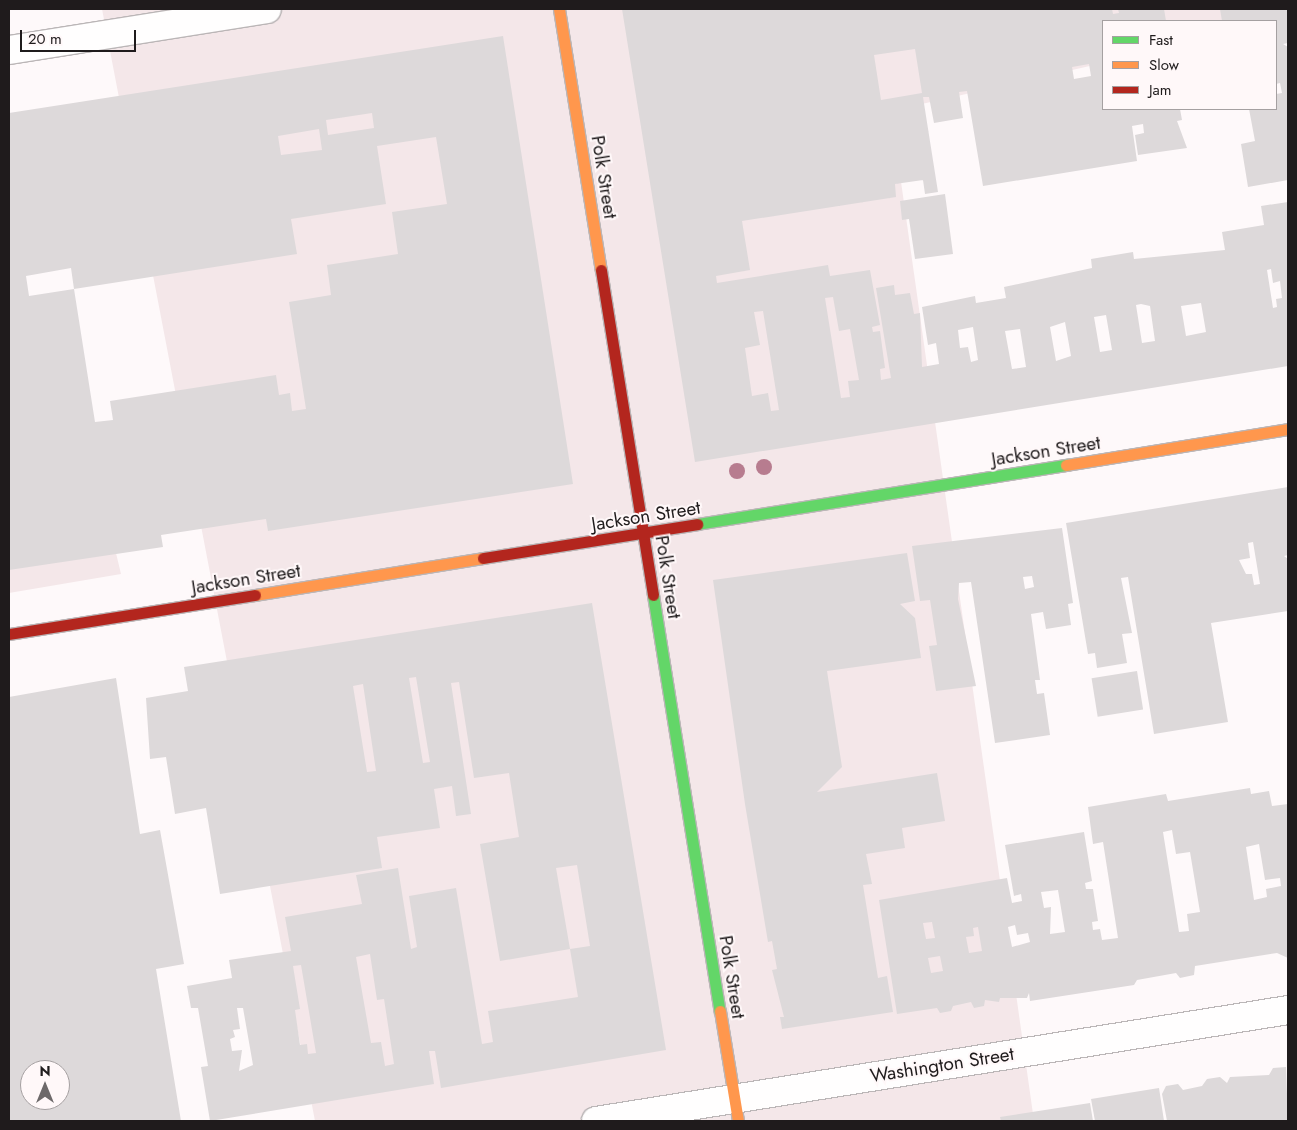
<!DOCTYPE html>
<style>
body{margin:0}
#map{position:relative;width:1297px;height:1130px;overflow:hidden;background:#fef9fa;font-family:Jost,sans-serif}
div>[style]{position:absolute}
.built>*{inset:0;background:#f4e7e9}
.building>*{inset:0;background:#ddd9da;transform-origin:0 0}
.roads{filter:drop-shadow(1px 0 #bbb6b7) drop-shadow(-1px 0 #bbb6b7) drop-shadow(0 1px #bbb6b7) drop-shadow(0 -1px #bbb6b7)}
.street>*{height:28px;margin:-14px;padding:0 14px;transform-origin:14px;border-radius:14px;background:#fffefe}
.fast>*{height:11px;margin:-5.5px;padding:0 5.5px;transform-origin:5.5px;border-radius:5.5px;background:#63d668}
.slow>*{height:11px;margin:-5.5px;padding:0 5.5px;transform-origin:5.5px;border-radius:5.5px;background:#ff974d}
.jam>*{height:11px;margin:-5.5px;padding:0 5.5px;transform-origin:5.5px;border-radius:5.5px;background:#b3261e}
.trees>*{width:16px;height:16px;margin:-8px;border-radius:50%;background:#b77c8f}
span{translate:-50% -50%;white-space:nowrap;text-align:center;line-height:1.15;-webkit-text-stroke:4px #fff8f9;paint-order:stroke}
.street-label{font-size:19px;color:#1f1b1c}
.frame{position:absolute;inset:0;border:10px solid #1f1b1c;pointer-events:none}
.legend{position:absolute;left:1102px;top:20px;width:175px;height:90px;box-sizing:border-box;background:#fff8f9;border:1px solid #a5a0a1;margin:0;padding:6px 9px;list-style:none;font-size:15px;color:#1f1b1c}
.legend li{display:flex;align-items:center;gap:10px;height:25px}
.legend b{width:25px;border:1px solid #a5a0a1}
.north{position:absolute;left:20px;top:1060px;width:50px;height:50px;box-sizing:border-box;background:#fff8f9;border:1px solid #a5a0a1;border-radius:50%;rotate:0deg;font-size:14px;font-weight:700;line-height:20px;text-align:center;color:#1f1b1c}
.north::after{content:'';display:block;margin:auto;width:18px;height:22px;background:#6d696a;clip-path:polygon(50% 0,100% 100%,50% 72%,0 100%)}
.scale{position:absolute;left:20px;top:30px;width:116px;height:22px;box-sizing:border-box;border:2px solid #1f1b1c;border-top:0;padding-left:6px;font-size:15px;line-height:18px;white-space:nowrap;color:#1f1b1c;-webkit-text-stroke:4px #fff8f9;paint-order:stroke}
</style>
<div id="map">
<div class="built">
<div style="clip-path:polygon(102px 9px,1288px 9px,1288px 22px,1276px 25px,1276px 21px,1103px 21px,1103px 63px,891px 111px,1034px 1121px,315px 1121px)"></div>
<div style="clip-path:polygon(88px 436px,121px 574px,9px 593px,9px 449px)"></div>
</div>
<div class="building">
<div style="clip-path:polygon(evenodd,622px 9px,1112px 9px,1113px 14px,1119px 13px,1118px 9px,1164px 9px,1166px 21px,1103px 21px,1103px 109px,1180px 109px,1182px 120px,1177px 121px,1187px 148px,1138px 155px,1135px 135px,1144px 133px,1143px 124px,1132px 126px,1137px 161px,983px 186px,967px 91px,959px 92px,963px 118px,934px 123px,929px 97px,923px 97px,938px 192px,925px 194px,923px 180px,895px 184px,896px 197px,742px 221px,750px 270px,716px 276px,717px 283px,828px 265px,830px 276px,870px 270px,880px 325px,872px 327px,873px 332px,880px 331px,885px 368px,880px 369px,881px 380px,891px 378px,876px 288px,894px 285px,895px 295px,910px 293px,914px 314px,920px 313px,922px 367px,939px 364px,936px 343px,928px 345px,922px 307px,975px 296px,976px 303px,1006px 298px,1004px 287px,1092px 268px,1091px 259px,1133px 252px,1134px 259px,1225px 250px,1222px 232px,1264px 225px,1261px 206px,1288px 202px,1288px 366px,695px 462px,622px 9px,915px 49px,922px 93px,881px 100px,874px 55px,915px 49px,622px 9px,1089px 64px,1091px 76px,1074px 79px,1072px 67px,1089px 64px,622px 9px,1271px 269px,1273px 283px,1280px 281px,1282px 298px,1276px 299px,1277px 307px,1273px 308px,1267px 270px,1271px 269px,622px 9px,833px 297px,839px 331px,850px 329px,859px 380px,848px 381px,850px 397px,841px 398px,825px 298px,833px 297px,622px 9px,1201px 303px,1206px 332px,1186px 336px,1181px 306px,1201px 303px,622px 9px,1141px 304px,1150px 306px,1155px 341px,1142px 343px,1136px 305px,1141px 304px,622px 9px,763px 311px,779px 410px,771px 411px,768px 393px,752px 396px,745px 348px,760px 345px,754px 312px,763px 311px,622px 9px,1106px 315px,1112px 350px,1100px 352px,1094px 317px,1106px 315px,622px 9px,1065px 322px,1071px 356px,1056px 361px,1050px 327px,1065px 322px,622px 9px,973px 327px,978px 360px,971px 362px,968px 347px,960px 348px,958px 330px,973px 327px,622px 9px,1020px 329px,1026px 367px,1012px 369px,1005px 331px,1020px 329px)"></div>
<div style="clip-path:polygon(1220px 9px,1288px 9px,1288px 43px,1283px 44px,1288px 47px,1288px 180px,1248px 187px,1241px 144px,1255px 141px,1249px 109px,1276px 109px,1276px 94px,1282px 93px,1280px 83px,1276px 84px,1276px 21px,1222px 21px)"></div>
<div style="clip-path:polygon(evenodd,503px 36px,573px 484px,268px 531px,266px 519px,161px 535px,163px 547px,9px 570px,9px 113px,503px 36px,372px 113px,374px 128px,328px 135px,326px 120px,372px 113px,503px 36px,319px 129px,322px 150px,281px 155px,278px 136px,319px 129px,503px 36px,436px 137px,447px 204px,392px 212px,398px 254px,327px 265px,331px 295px,289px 302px,306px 409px,292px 411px,290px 393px,279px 395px,276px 375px,110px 401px,113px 420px,95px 422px,74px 289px,29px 296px,26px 276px,71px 268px,74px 289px,297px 254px,291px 219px,386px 204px,377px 146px,436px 137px)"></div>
<div style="clip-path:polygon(945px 194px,953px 254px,915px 259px,909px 219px,902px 220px,900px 201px)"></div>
<div style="clip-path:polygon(evenodd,1288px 487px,1288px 555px,1284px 556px,1288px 559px,1288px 611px,1211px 623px,1228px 722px,1154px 734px,1128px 577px,1121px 578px,1132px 633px,1122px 634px,1127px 663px,1097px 668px,1095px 653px,1088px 654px,1066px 523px,1288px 487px,1253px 542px,1260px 584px,1254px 585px,1252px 574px,1246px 574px,1239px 560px,1250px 558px,1248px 543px,1253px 542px)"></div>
<div style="clip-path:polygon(evenodd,1062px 528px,1073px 603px,1068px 604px,1071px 625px,1046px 629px,1043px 612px,1031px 614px,1040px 680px,1035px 680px,1037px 694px,1044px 693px,1050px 735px,995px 743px,971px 582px,959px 583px,958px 599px,976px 686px,936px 691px,929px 646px,937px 645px,930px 600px,920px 601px,912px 546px,1062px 528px,1032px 576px,1034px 587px,1025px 589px,1023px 577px,1032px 576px)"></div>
<div style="clip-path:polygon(907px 553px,915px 601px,900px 604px,915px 618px,921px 658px,827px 671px,842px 767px,817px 792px,937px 773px,945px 821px,902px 828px,905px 848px,866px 854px,872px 884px,863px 885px,878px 978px,887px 976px,893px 1012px,782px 1029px,780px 1017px,784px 1017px,772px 970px,777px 969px,772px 941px,768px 942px,745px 804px,713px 580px)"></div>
<div style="clip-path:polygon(evenodd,592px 603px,666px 1050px,441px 1088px,435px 1051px,429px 1051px,434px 1084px,210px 1121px,201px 1067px,208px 1066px,198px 1008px,191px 1008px,187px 986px,232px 978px,229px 960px,291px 951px,285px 917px,362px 904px,356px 875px,398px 868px,411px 949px,417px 947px,409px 896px,456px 888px,482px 1044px,493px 1042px,488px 1011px,578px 997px,570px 949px,590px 946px,577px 865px,556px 868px,570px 949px,500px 961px,480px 844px,519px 837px,509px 773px,474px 778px,459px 682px,451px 683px,471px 814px,456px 816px,452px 786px,434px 789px,440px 828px,377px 837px,382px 868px,220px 894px,206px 808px,175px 814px,166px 757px,150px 759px,146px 698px,188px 691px,184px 667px,592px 603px,416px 677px,430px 762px,423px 763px,409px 678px,416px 677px,592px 603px,363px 684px,376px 771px,367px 772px,353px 686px,363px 684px,592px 603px,370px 954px,377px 1000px,384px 999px,394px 1064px,385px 1066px,381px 1042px,371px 1043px,356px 957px,370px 954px,592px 603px,301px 965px,316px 1053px,308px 1054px,307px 1044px,300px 1045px,295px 1010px,300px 1009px,293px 966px,301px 965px,592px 603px,237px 1008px,243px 1008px,253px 1065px,239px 1071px,242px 1050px,232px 1051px,230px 1039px,235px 1037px,233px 1030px,240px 1029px,237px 1008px)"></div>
<div style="left:1137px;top:671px;width:39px;height:46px;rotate:81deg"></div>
<div style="clip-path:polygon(evenodd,116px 678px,140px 834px,160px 830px,184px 964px,156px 969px,181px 1121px,9px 1121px,9px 697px,116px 678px,30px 1070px,60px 1070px,60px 1100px,30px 1100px,30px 1070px)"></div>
<div style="clip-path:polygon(evenodd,1250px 788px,1251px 794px,1269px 791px,1272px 806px,1288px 804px,1288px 958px,1277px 953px,1195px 966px,1194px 975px,1180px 978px,1176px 973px,1137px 980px,1134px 985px,1030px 1001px,1029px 993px,1027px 998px,1000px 998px,999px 1002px,985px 1000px,984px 1006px,974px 1008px,971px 1002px,953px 1006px,951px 1011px,940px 1013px,937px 1008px,897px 1014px,879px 900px,1007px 878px,1012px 903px,1022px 901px,1021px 894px,1014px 896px,1005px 845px,1084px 832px,1092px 881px,1085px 883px,1086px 889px,1093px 889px,1098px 921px,1092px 922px,1093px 930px,1100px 929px,1102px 940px,1118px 938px,1103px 842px,1093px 844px,1088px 807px,1166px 794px,1168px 801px,1250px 788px,1172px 830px,1176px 854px,1190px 852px,1200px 912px,1187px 914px,1189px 931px,1179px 932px,1163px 832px,1172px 830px,1250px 788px,1259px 844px,1265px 880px,1280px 878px,1281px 886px,1266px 889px,1267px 897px,1254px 900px,1246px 847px,1259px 844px,1250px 788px,1058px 890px,1065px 932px,1050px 934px,1051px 907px,1044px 908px,1041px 892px,1058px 890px,1250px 788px,932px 922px,935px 938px,926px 939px,923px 923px,932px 922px,1250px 788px,1015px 925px,1017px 935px,1028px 933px,1030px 942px,1012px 947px,1008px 927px,1015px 925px,1250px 788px,978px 927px,982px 951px,969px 953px,966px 937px,974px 936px,973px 928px,978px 927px,1250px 788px,940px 956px,943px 971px,931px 973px,928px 958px,940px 956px)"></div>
<div style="clip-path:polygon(1286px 1067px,1288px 1121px,1167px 1121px,1162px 1094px,1166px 1086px,1178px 1084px,1183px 1090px,1202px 1086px,1207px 1079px,1220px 1077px,1227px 1083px,1230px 1077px,1269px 1075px,1273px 1068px)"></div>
<div style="clip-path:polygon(1159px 1088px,1164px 1121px,1095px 1121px,1091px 1099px)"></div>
<div style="clip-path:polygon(1090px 1103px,1093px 1121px,1001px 1121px,1000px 1117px)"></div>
</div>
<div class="roads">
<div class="street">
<div style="left:9px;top:50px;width:261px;rotate:-9deg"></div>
<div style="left:596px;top:1121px;width:701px;rotate:-9.11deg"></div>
</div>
<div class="fast">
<div style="left:697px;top:524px;width:374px;rotate:-9.1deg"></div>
<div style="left:653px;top:595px;width:421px;rotate:80.9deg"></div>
</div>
<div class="slow">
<div style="left:559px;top:9px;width:264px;rotate:80.9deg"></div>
<div style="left:1066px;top:465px;width:225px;rotate:-9.2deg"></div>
<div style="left:255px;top:595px;width:231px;rotate:-9.2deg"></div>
<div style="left:720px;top:1011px;width:111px;rotate:80.7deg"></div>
</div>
<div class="jam">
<div style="left:601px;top:270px;width:329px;rotate:80.9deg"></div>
<div style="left:483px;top:558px;width:217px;rotate:-9deg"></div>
<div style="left:9px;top:634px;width:249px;rotate:-9deg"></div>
</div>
</div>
<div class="trees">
<div style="left:764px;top:467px"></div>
<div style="left:737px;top:471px"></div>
</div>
<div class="street-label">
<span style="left:604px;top:177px;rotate:81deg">Polk Street</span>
<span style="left:1046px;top:451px;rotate:-9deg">Jackson Street</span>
<span style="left:646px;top:516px;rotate:-9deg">Jackson Street</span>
<span style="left:668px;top:577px;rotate:81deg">Polk Street</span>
<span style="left:246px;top:579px;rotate:-9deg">Jackson Street</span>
<span style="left:732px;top:977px;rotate:81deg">Polk Street</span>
<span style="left:942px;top:1065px;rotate:-9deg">Washington Street</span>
</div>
<div class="frame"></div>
<ul class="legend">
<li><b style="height:6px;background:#63d668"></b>Fast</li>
<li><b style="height:6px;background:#ff974d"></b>Slow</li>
<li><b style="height:6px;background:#b3261e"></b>Jam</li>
</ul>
<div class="north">N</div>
<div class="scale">20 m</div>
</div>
